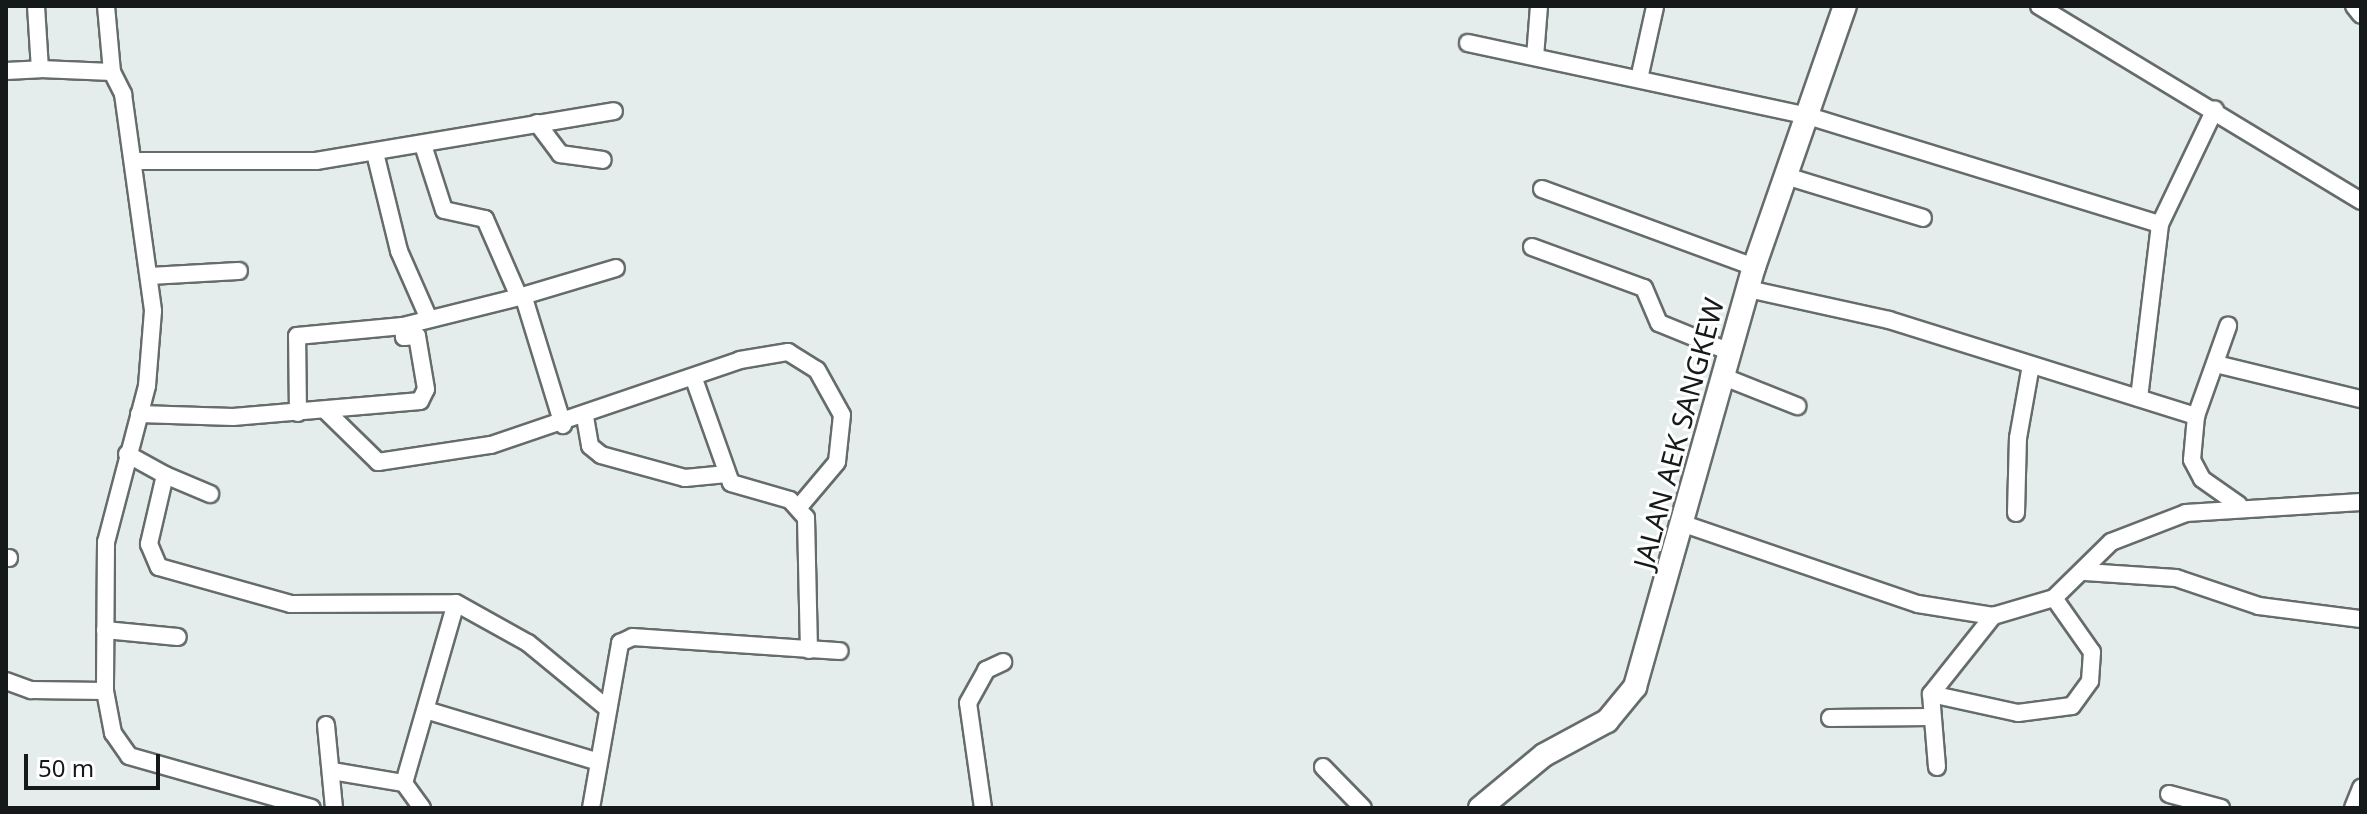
<!DOCTYPE html>
<style>
body{margin:0}
#map{position:relative;width:2367px;height:814px;overflow:hidden;background:#e5edec;font-family:"Noto Sans",sans-serif}
div>[style]{position:absolute}
.roads{filter:drop-shadow(2px 0 #656c6b) drop-shadow(-2px 0 #656c6b) drop-shadow(0 2px #656c6b) drop-shadow(0 -2px #656c6b)}
.street>*{height:16px;margin:-8px;padding:0 8px;transform-origin:8px;border-radius:8px;background:#fff}
.secondary>*{height:22px;margin:-11px;padding:0 11px;transform-origin:11px;border-radius:11px;background:#fff}
span{translate:-50% -50%;white-space:nowrap;text-align:center;line-height:1.15;-webkit-text-stroke:6px #fff;paint-order:stroke}
.street-label{font-size:28px;color:#161919}
.frame{position:absolute;inset:0;border:8px solid #161919;pointer-events:none}
.scale{position:absolute;left:24px;top:754px;width:136px;height:36px;box-sizing:border-box;border:4px solid #161919;border-top:0;padding-left:10px;font-size:24px;line-height:28px;white-space:nowrap;color:#161919;-webkit-text-stroke:6px #fff;paint-order:stroke}
</style>
<div id="map">
<div class="roads">
<div class="street">
<div style="left:36px;top:6px;width:63px;rotate:86.4deg"></div>
<div style="left:40px;top:69px;width:72px;rotate:2.4deg"></div>
<div style="left:112px;top:72px;width:25px;rotate:63deg"></div>
<div style="left:123px;top:94px;width:219px;rotate:82.1deg"></div>
<div style="left:153px;top:311px;width:75px;rotate:94.6deg"></div>
<div style="left:147px;top:386px;width:161px;rotate:104.7deg"></div>
<div style="left:106px;top:542px;width:149px;rotate:90.4deg"></div>
<div style="left:105px;top:691px;width:43px;rotate:79.2deg"></div>
<div style="left:113px;top:733px;width:28px;rotate:55deg"></div>
<div style="left:129px;top:756px;width:190px;rotate:15.9deg"></div>
<div style="left:106px;top:6px;width:66px;rotate:84.8deg"></div>
<div style="left:2039px;top:6px;width:376px;rotate:31.2deg"></div>
<div style="left:2354px;top:6px;width:11px;rotate:52deg"></div>
<div style="left:1468px;top:43px;width:345px;rotate:12.1deg"></div>
<div style="left:1805px;top:115px;width:371px;rotate:17.1deg"></div>
<div style="left:1535px;top:57px;width:51px;rotate:-85.5deg"></div>
<div style="left:6px;top:71px;width:34px;rotate:-3deg"></div>
<div style="left:1639px;top:79px;width:74px;rotate:-77.5deg"></div>
<div style="left:537px;top:123px;width:39px;rotate:53deg"></div>
<div style="left:560px;top:154px;width:43px;rotate:7.9deg"></div>
<div style="left:423px;top:145px;width:68px;rotate:72.1deg"></div>
<div style="left:444px;top:210px;width:42px;rotate:12.4deg"></div>
<div style="left:485px;top:219px;width:85px;rotate:66.4deg"></div>
<div style="left:519px;top:297px;width:101px;rotate:-16.6deg"></div>
<div style="left:375px;top:153px;width:101px;rotate:76.2deg"></div>
<div style="left:399px;top:251px;width:74px;rotate:66.2deg"></div>
<div style="left:134px;top:161px;width:182px"></div>
<div style="left:316px;top:161px;width:302px;rotate:-9.5deg"></div>
<div style="left:1789px;top:177px;width:140px;rotate:17deg"></div>
<div style="left:1542px;top:189px;width:226px;rotate:20.2deg"></div>
<div style="left:1532px;top:247px;width:119px;rotate:20.1deg"></div>
<div style="left:1644px;top:288px;width:38px;rotate:67deg"></div>
<div style="left:1659px;top:323px;width:77px;rotate:22.2deg"></div>
<div style="left:149px;top:276px;width:90px;rotate:-3.2deg"></div>
<div style="left:1748px;top:289px;width:144px;rotate:12.4deg"></div>
<div style="left:1889px;top:320px;width:322px;rotate:17.4deg"></div>
<div style="left:2196px;top:416px;width:44px;rotate:95.2deg"></div>
<div style="left:2192px;top:460px;width:21px;rotate:62deg"></div>
<div style="left:2202px;top:479px;width:45px;rotate:35.1deg"></div>
<div style="left:524px;top:298px;width:133px;rotate:72.9deg"></div>
<div style="left:2216px;top:364px;width:149px;rotate:13.6deg"></div>
<div style="left:1724px;top:377px;width:79px;rotate:21.7deg"></div>
<div style="left:694px;top:379px;width:110px;rotate:70.4deg"></div>
<div style="left:731px;top:483px;width:61px;rotate:16.1deg"></div>
<div style="left:790px;top:500px;width:24px;rotate:48deg"></div>
<div style="left:806px;top:518px;width:132px;rotate:88.7deg"></div>
<div style="left:2139px;top:398px;width:175px;rotate:-83.1deg"></div>
<div style="left:2160px;top:224px;width:127px;rotate:-64.4deg"></div>
<div style="left:326px;top:411px;width:73px;rotate:44.4deg"></div>
<div style="left:378px;top:462px;width:114px;rotate:-8.6deg"></div>
<div style="left:491px;top:445px;width:263px;rotate:-18.8deg"></div>
<div style="left:740px;top:360px;width:49px;rotate:-9.5deg"></div>
<div style="left:788px;top:352px;width:34px;rotate:32deg"></div>
<div style="left:817px;top:370px;width:51px;rotate:60.9deg"></div>
<div style="left:842px;top:415px;width:47px;rotate:96.1deg"></div>
<div style="left:837px;top:462px;width:59px;rotate:130.2deg"></div>
<div style="left:298px;top:413px;width:77px;rotate:-90.7deg"></div>
<div style="left:297px;top:336px;width:106px;rotate:-5.4deg"></div>
<div style="left:139px;top:414px;width:94px;rotate:1.8deg"></div>
<div style="left:233px;top:417px;width:188px;rotate:-4.9deg"></div>
<div style="left:420px;top:401px;width:13px;rotate:-63deg"></div>
<div style="left:426px;top:389px;width:54px;rotate:-99.6deg"></div>
<div style="left:417px;top:336px;width:13px;rotate:176deg"></div>
<div style="left:404px;top:337px;width:11px;rotate:-95deg"></div>
<div style="left:403px;top:326px;width:120px;rotate:-14deg"></div>
<div style="left:2196px;top:416px;width:96px;rotate:-70.4deg"></div>
<div style="left:585px;top:417px;width:29px;rotate:80deg"></div>
<div style="left:590px;top:446px;width:14px;rotate:39deg"></div>
<div style="left:601px;top:455px;width:87px;rotate:15.3deg"></div>
<div style="left:685px;top:478px;width:42px;rotate:-5.4deg"></div>
<div style="left:127px;top:454px;width:43px;rotate:28.9deg"></div>
<div style="left:165px;top:475px;width:71px;rotate:103.1deg"></div>
<div style="left:149px;top:544px;width:25px;rotate:67deg"></div>
<div style="left:159px;top:567px;width:137px;rotate:15.7deg"></div>
<div style="left:291px;top:604px;width:165px;rotate:-0.3deg"></div>
<div style="left:456px;top:603px;width:82px;rotate:29.1deg"></div>
<div style="left:528px;top:643px;width:104px;rotate:39.5deg"></div>
<div style="left:165px;top:475px;width:49px;rotate:22.9deg"></div>
<div style="left:2016px;top:513px;width:75px;rotate:-88.5deg"></div>
<div style="left:2018px;top:438px;width:74px;rotate:-79.9deg"></div>
<div style="left:1684px;top:524px;width:247px;rotate:18.9deg"></div>
<div style="left:1918px;top:604px;width:76px;rotate:9.1deg"></div>
<div style="left:1993px;top:616px;width:64px;rotate:-16.4deg"></div>
<div style="left:2054px;top:598px;width:80px;rotate:-44.5deg"></div>
<div style="left:2111px;top:542px;width:80px;rotate:-21.1deg"></div>
<div style="left:2186px;top:513px;width:175px;rotate:-3.6deg"></div>
<div style="left:6px;top:558px;width:3px"></div>
<div style="left:2085px;top:572px;width:91px;rotate:3.8deg"></div>
<div style="left:2176px;top:578px;width:88px;rotate:18.6deg"></div>
<div style="left:2259px;top:606px;width:103px;rotate:7.3deg"></div>
<div style="left:105px;top:630px;width:73px;rotate:5.5deg"></div>
<div style="left:6px;top:681px;width:27px;rotate:20deg"></div>
<div style="left:31px;top:690px;width:74px;rotate:0.8deg"></div>
<div style="left:1931px;top:694px;width:89px;rotate:12.3deg"></div>
<div style="left:2018px;top:713px;width:54px;rotate:-7.4deg"></div>
<div style="left:2072px;top:706px;width:31px;rotate:-54deg"></div>
<div style="left:2090px;top:681px;width:29px;rotate:-86deg"></div>
<div style="left:2092px;top:652px;width:66px;rotate:-125.1deg"></div>
<div style="left:429px;top:711px;width:174px;rotate:16.7deg"></div>
<div style="left:1830px;top:718px;width:101px;rotate:-0.6deg"></div>
<div style="left:326px;top:725px;width:83px;rotate:84.5deg"></div>
<div style="left:1323px;top:767px;width:57px;rotate:45.7deg"></div>
<div style="left:1937px;top:767px;width:73px;rotate:-94.7deg"></div>
<div style="left:1931px;top:694px;width:100px;rotate:-51.5deg"></div>
<div style="left:332px;top:771px;width:73px;rotate:9.5deg"></div>
<div style="left:2169px;top:794px;width:54px;rotate:15.1deg"></div>
<div style="left:422px;top:808px;width:31px;rotate:-126deg"></div>
<div style="left:404px;top:783px;width:187px;rotate:-73.9deg"></div>
<div style="left:591px;top:808px;width:168px;rotate:-80deg"></div>
<div style="left:620px;top:643px;width:14px;rotate:-25deg"></div>
<div style="left:633px;top:637px;width:207px;rotate:3.9deg"></div>
<div style="left:983px;top:808px;width:106px;rotate:-98.1deg"></div>
<div style="left:968px;top:703px;width:38px;rotate:-61deg"></div>
<div style="left:986px;top:670px;width:19px;rotate:-25deg"></div>
<div style="left:2353px;top:808px;width:22px;rotate:-68deg"></div>
</div>
<div class="secondary">
<div style="left:1480px;top:808px;width:83px;rotate:-39.6deg"></div>
<div style="left:1544px;top:755px;width:72px;rotate:-28.4deg"></div>
<div style="left:1607px;top:721px;width:44px;rotate:-50.5deg"></div>
<div style="left:1635px;top:687px;width:437px;rotate:-74.2deg"></div>
<div style="left:1754px;top:267px;width:276px;rotate:-70.8deg"></div>
</div>
</div>
<div class="street-label">
<span style="left:1678px;top:433px;rotate:-75deg">JALAN AEK SANGKEW</span>
</div>
<div class="frame"></div>
<div class="scale">50 m</div>
</div>
